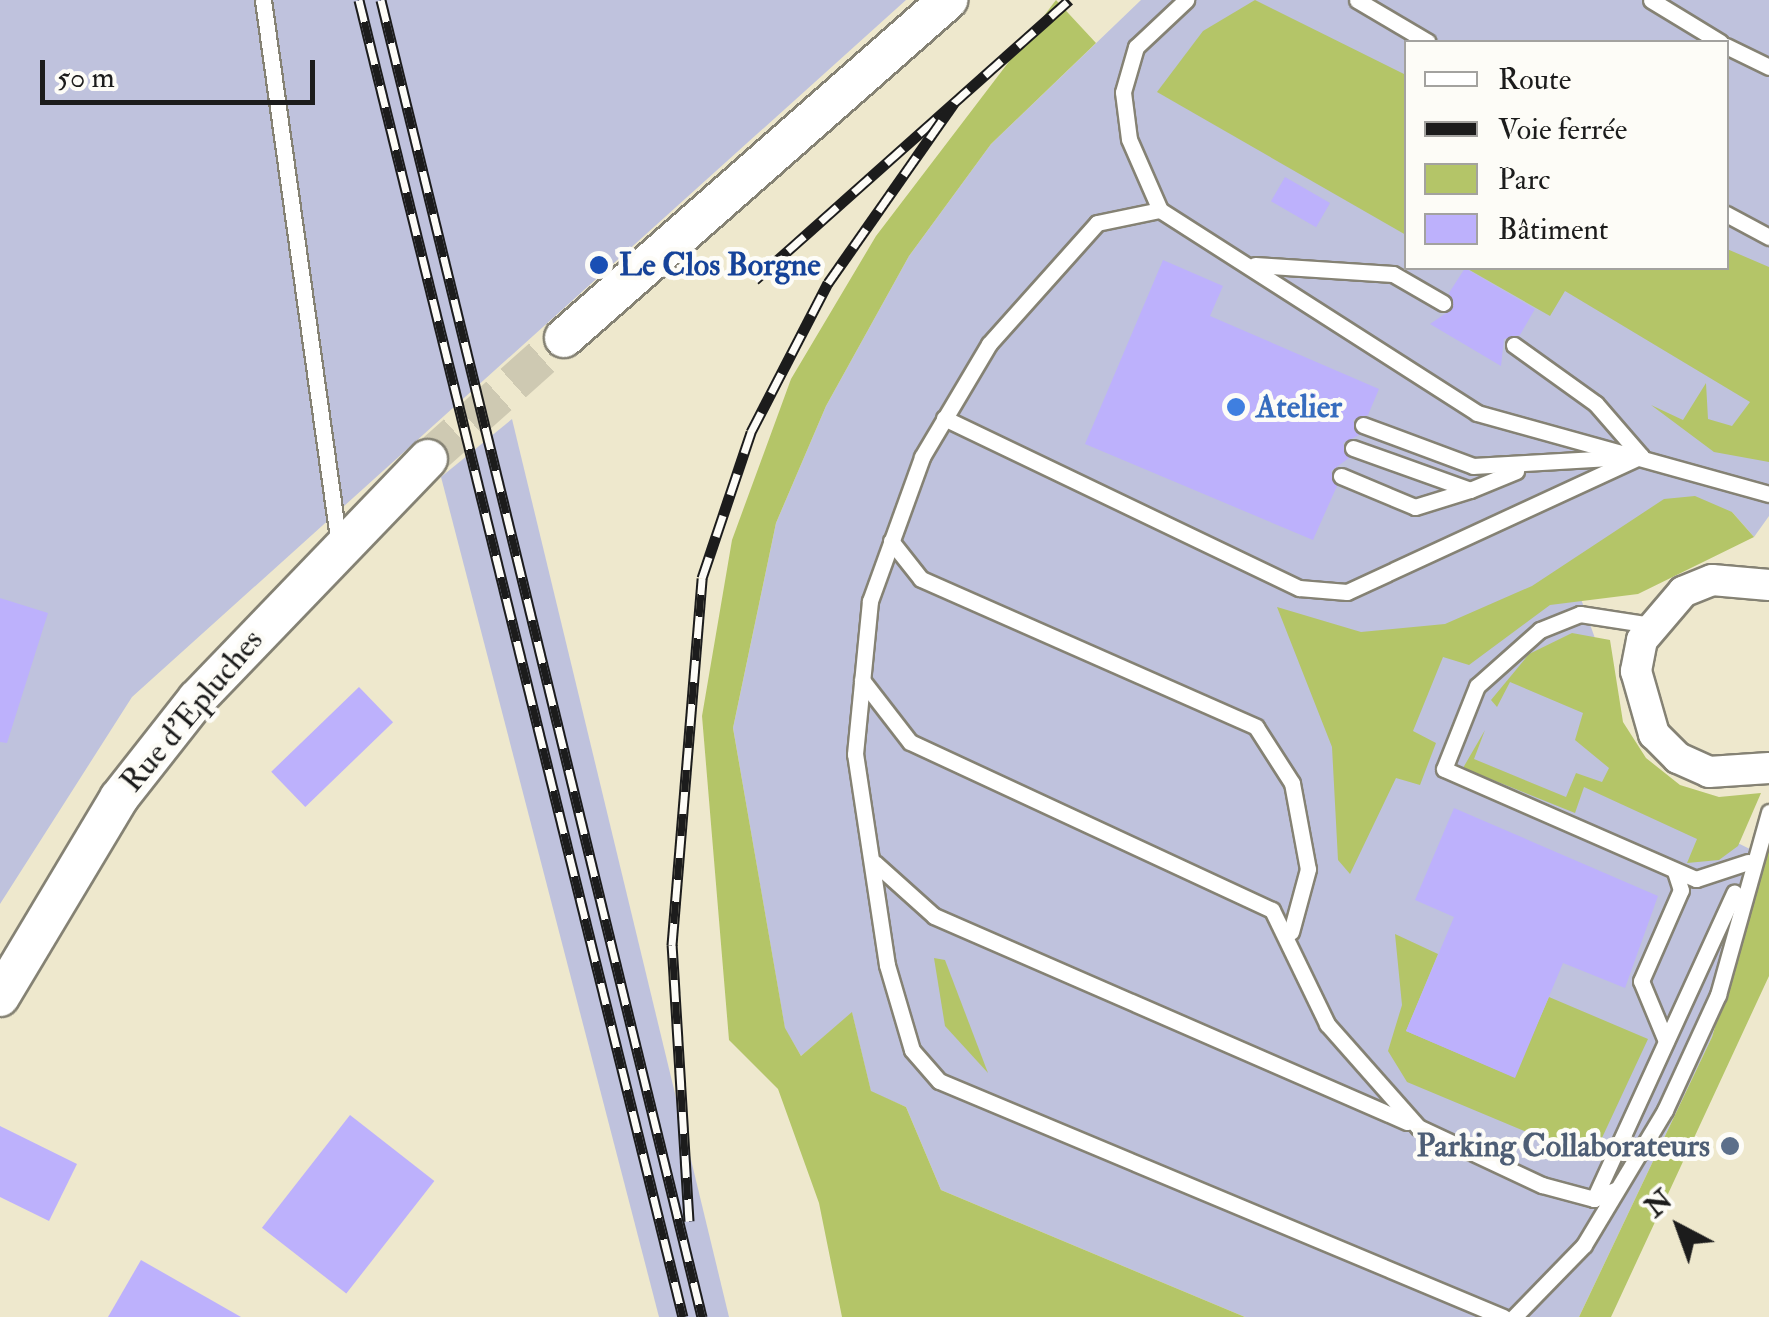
<!DOCTYPE html>
<meta charset="utf-8">
<style>
body{margin:0}
#map{position:relative;width:1769px;height:1317px;overflow:hidden;background:#eee8cd;font-family:"IM FELL Double Pica",serif}
div>[style]{position:absolute}
.industrial>*{inset:0;background:#bfc2dd}
.green>*{inset:0;background:#b4c568}
.building>*{inset:0;background:#bdb1fc;transform-origin:0 0}
.tertiary-tunnel>*{height:38px;margin-top:-19px;transform-origin:0;background:repeating-linear-gradient(90deg,#cec9b2 0 38px,transparent 0 57px)}
.roads{filter:drop-shadow(2px 0 #858274) drop-shadow(-2px 0 #858274) drop-shadow(0 2px #858274) drop-shadow(0 -2px #858274)}
.service>*{height:15px;margin:-7.5px;padding:0 7.5px;transform-origin:7.5px;border-radius:7.5px;background:#fff}
.minor>*{height:30px;margin:-15px;padding:0 15px;transform-origin:15px;border-radius:15px;background:#fff}
.tertiary>*{height:38px;margin:-19px;padding:0 19px;transform-origin:19px;border-radius:19px;background:#fff}
.rail>*{height:11px;margin-top:-5.5px;transform-origin:0;background:repeating-linear-gradient(90deg,#fdfcf7 0 22px,#1c1c1c 0 44px);box-sizing:border-box;border-block:2px solid #1c1c1c}
.dots>*{width:28px;height:28px;translate:-50% -50%;box-sizing:border-box;border:5px solid #fdfcf7;border-radius:50%}
span{translate:-50% -50%;white-space:nowrap;text-align:center;line-height:1.15;-webkit-text-stroke:9px #fdfcf7;paint-order:stroke}
.transit-label{font-size:32px;color:#164399;font-weight:700}
.left{translate:0 -50%;text-align:left}
.shop-label{font-size:32px;color:#366cbe;font-weight:700}
.street-label{font-size:32px;color:#1c1c1c}
.service-label{font-size:32px;color:#4e5e75;font-weight:700}
.right{translate:-100% -50%;text-align:right}
.legend{position:absolute;left:1404px;top:40px;width:325px;height:230px;box-sizing:border-box;background:#fdfcf7;border:2px solid #a3a29f;margin:0;padding:12px 18px;list-style:none;font-size:30px;color:#1c1c1c}
.legend li{display:flex;align-items:center;gap:20px;height:50px}
.legend b{width:50px;border:2px solid #a3a29f}
.north{position:absolute;left:1629px;top:1177px;width:100px;height:100px;-webkit-text-stroke:8px #fdfcf7;paint-order:stroke;rotate:319deg;font-size:28px;font-weight:700;line-height:40px;text-align:center;color:#1c1c1c}
.north::after{content:'';display:block;margin:auto;width:35px;height:45px;background:#1c1c1c;clip-path:polygon(50% 0,100% 100%,50% 72%,0 100%)}
.scale{position:absolute;left:40px;top:60px;width:275px;height:45px;box-sizing:border-box;border:5px solid #1c1c1c;border-top:0;padding-left:12px;font-size:30px;line-height:35px;white-space:nowrap;color:#1c1c1c;-webkit-text-stroke:8px #fdfcf7;paint-order:stroke}
</style>
<div id="map">
<div class="industrial">
<div style="clip-path:polygon(0 0,906px 0,132px 697px,0 904px)"></div>
<div style="clip-path:polygon(evenodd,1141px 0,1769px 0,1769px 516px,1754px 537px,1732px 512px,1580px 596px,1597px 644px,1588px 688px,1679px 814px,1764px 856px,1712px 1037px,1579px 1317px,1245px 1317px,941px 1190px,906px 1107px,871px 1092px,852px 1013px,801px 1056px,785px 1029px,733px 728px,776px 523px,826px 406px,909px 256px,991px 144px,1141px 0,1406px 42px,1726px 42px,1726px 268px,1406px 268px,1406px 42px)"></div>
<div style="clip-path:polygon(512px 419px,729px 1317px,659px 1317px,441px 477px)"></div>
</div>
<div class="green">
<div style="clip-path:polygon(1056px 0,1096px 43px,991px 144px,909px 256px,826px 406px,776px 523px,733px 728px,785px 1028px,801px 1056px,852px 1012px,871px 1091px,906px 1107px,941px 1190px,1245px 1317px,842px 1317px,819px 1203px,778px 1089px,729px 1040px,702px 716px,732px 540px,791px 379px,876px 236px)"></div>
<div style="clip-path:polygon(1255px 0,1406px 75px,1406px 235px,1157px 92px,1203px 31px)"></div>
<div style="clip-path:polygon(1727px 249px,1769px 267px,1769px 462px,1714px 452px,1651px 405px,1683px 420px,1706px 383px,1708px 419px,1732px 426px,1750px 402px,1565px 291px,1550px 316px,1466px 268px,1726px 268px)"></div>
<div style="clip-path:polygon(1695px 496px,1732px 512px,1754px 537px,1638px 594px,1550px 605px,1469px 665px,1443px 657px,1413px 731px,1436px 743px,1420px 785px,1396px 778px,1350px 874px,1338px 860px,1332px 747px,1277px 607px,1361px 632px,1445px 624px,1532px 586px,1664px 499px)"></div>
<div style="clip-path:polygon(1572px 633px,1610px 640px,1623px 722px,1646px 758px,1680px 785px,1719px 797px,1761px 793px,1738px 846px,1719px 860px,1687px 863px,1697px 839px,1584px 787px,1575px 813px,1463px 768px,1485px 730px,1474px 759px,1566px 797px,1576px 773px,1602px 782px,1609px 768px,1575px 740px,1583px 713px,1510px 682px,1497px 707px,1491px 700px,1529px 654px)"></div>
<div style="clip-path:polygon(1769px 846px,1769px 976px,1611px 1317px,1579px 1317px,1712px 1037px)"></div>
<div style="clip-path:polygon(1395px 934px,1438px 954px,1406px 1031px,1514px 1077px,1549px 997px,1648px 1039px,1601px 1140px,1586px 1152px,1567px 1149px,1407px 1082px,1388px 1051px,1402px 1005px)"></div>
<div style="clip-path:polygon(934px 958px,945px 960px,988px 1073px,945px 1026px)"></div>
</div>
<div class="building">
<div style="left:1285px;top:177px;width:52px;height:28px;rotate:30deg"></div>
<div style="clip-path:polygon(1163px 260px,1223px 286px,1210px 316px,1379px 389px,1368px 415px,1353px 420px,1359px 435px,1343px 443px,1349px 458px,1331px 471px,1337px 486px,1313px 540px,1085px 444px)"></div>
<div style="clip-path:polygon(1465px 268px,1535px 309px,1520px 335px,1504px 339px,1501px 366px,1430px 324px,1452px 309px,1449px 293px)"></div>
<div style="clip-path:polygon(0 598px,48px 613px,7px 743px,0 742px)"></div>
<div style="left:359px;top:687px;width:49px;height:122px;rotate:46deg"></div>
<div style="clip-path:polygon(1454px 808px,1658px 896px,1625px 988px,1563px 963px,1515px 1078px,1406px 1031px,1454px 917px,1415px 900px)"></div>
<div style="left:350px;top:1115px;width:107px;height:143px;rotate:38deg"></div>
<div style="clip-path:polygon(0 1126px,77px 1164px,49px 1221px,0 1197px)"></div>
<div style="clip-path:polygon(141px 1260px,241px 1317px,108px 1317px)"></div>
</div>
<div class="tertiary-tunnel">
<div style="left:428px;top:459px;width:182px;rotate:-41.7deg"></div>
</div>
<div class="roads">
<div class="service">
<div style="left:263px;top:0;width:550px;rotate:82.06deg"></div>
<div style="left:1357px;top:0;width:82px;rotate:30.6deg"></div>
<div style="left:1651px;top:0;width:81px;rotate:31.3deg"></div>
<div style="left:1726px;top:46px;width:48px;rotate:26deg"></div>
<div style="left:1160px;top:210px;width:77px;rotate:-113.6deg"></div>
<div style="left:1129px;top:139px;width:47px;rotate:-97.3deg"></div>
<div style="left:1123px;top:92px;width:47px;rotate:-73.9deg"></div>
<div style="left:1136px;top:47px;width:69px;rotate:-43.2deg"></div>
<div style="left:1726px;top:214px;width:49px;rotate:28.1deg"></div>
<div style="left:1255px;top:265px;width:138px;rotate:3.7deg"></div>
<div style="left:1393px;top:274px;width:58px;rotate:30.1deg"></div>
<div style="left:1514px;top:345px;width:101px;rotate:35.7deg"></div>
<div style="left:1596px;top:404px;width:69px;rotate:49.1deg"></div>
<div style="left:944px;top:418px;width:394px;rotate:25.6deg"></div>
<div style="left:1299px;top:588px;width:48px;rotate:4.8deg"></div>
<div style="left:1347px;top:592px;width:324px;rotate:-24.8deg"></div>
<div style="left:1363px;top:425px;width:117px;rotate:20.4deg"></div>
<div style="left:1473px;top:466px;width:154px;rotate:-3.3deg"></div>
<div style="left:1353px;top:448px;width:124px;rotate:19.7deg"></div>
<div style="left:1470px;top:490px;width:50px;rotate:-22.4deg"></div>
<div style="left:1341px;top:476px;width:80px;rotate:22.7deg"></div>
<div style="left:1415px;top:507px;width:58px;rotate:-17.2deg"></div>
<div style="left:891px;top:541px;width:48px;rotate:51.7deg"></div>
<div style="left:921px;top:579px;width:366px;rotate:23.8deg"></div>
<div style="left:1256px;top:727px;width:67px;rotate:57.3deg"></div>
<div style="left:1292px;top:783px;width:87px;rotate:79.5deg"></div>
<div style="left:1308px;top:869px;width:65px;rotate:105.1deg"></div>
<div style="left:1651px;top:625px;width:72px;rotate:-171.2deg"></div>
<div style="left:1580px;top:614px;width:43px;rotate:158.2deg"></div>
<div style="left:1540px;top:630px;width:84px;rotate:138.4deg"></div>
<div style="left:1477px;top:686px;width:89px;rotate:111.7deg"></div>
<div style="left:1444px;top:769px;width:275px;rotate:23.6deg"></div>
<div style="left:1696px;top:879px;width:55px;rotate:-18.1deg"></div>
<div style="left:862px;top:680px;width:78px;rotate:52.3deg"></div>
<div style="left:910px;top:742px;width:399px;rotate:24.9deg"></div>
<div style="left:1272px;top:910px;width:127px;rotate:64.2deg"></div>
<div style="left:1327px;top:1024px;width:137px;rotate:48.5deg"></div>
<div style="left:1418px;top:1127px;width:137px;rotate:25.1deg"></div>
<div style="left:1542px;top:1185px;width:54px;rotate:15.1deg"></div>
<div style="left:1594px;top:1199px;width:23px;rotate:-23deg"></div>
<div style="left:875px;top:863px;width:79px;rotate:41.9deg"></div>
<div style="left:934px;top:916px;width:516px;rotate:23.53deg"></div>
<div style="left:1666px;top:1041px;width:65px;rotate:-112.6deg"></div>
<div style="left:1641px;top:981px;width:99px;rotate:-66.3deg"></div>
<div style="left:1681px;top:890px;width:20px;rotate:-108deg"></div>
<div style="left:1594px;top:1199px;width:337px;rotate:-65.4deg"></div>
<div style="left:1503px;top:1317px;width:611px;rotate:-157.29deg"></div>
<div style="left:939px;top:1081px;width:41px;rotate:-131.1deg"></div>
<div style="left:912px;top:1050px;width:89px;rotate:-106.4deg"></div>
<div style="left:887px;top:965px;width:213px;rotate:-98.6deg"></div>
<div style="left:855px;top:754px;width:154px;rotate:-84.4deg"></div>
<div style="left:870px;top:601px;width:153px;rotate:-70.1deg"></div>
<div style="left:922px;top:457px;width:131px;rotate:-59.3deg"></div>
<div style="left:989px;top:344px;width:162px;rotate:-48.2deg"></div>
<div style="left:1097px;top:223px;width:64px;rotate:-11.7deg"></div>
<div style="left:1160px;top:210px;width:376px;rotate:32.6deg"></div>
<div style="left:1477px;top:413px;width:303px;rotate:15.5deg"></div>
<div style="left:1514px;top:1317px;width:100px;rotate:-45.8deg"></div>
<div style="left:1584px;top:1245px;width:157px;rotate:-59deg"></div>
<div style="left:1665px;top:1110px;width:127px;rotate:-65.3deg"></div>
<div style="left:1718px;top:995px;width:190px;rotate:-74.4deg"></div>
</div>
<div class="minor">
<div style="left:1769px;top:585px;width:57px;rotate:-175deg"></div>
<div style="left:1712px;top:580px;width:31px;rotate:158deg"></div>
<div style="left:1683px;top:592px;width:63px;rotate:130.5deg"></div>
<div style="left:1642px;top:640px;width:32px;rotate:101deg"></div>
<div style="left:1636px;top:671px;width:66px;rotate:74.1deg"></div>
<div style="left:1654px;top:734px;width:34px;rotate:45deg"></div>
<div style="left:1678px;top:758px;width:34px;rotate:24deg"></div>
<div style="left:1709px;top:772px;width:60px;rotate:-3.8deg"></div>
</div>
<div class="tertiary">
<div style="left:564px;top:338px;width:512px;rotate:-41.35deg"></div>
<div style="left:0;top:997px;width:232px;rotate:-59.1deg"></div>
<div style="left:119px;top:798px;width:126px;rotate:-51.8deg"></div>
<div style="left:197px;top:699px;width:333px;rotate:-46.1deg"></div>
</div>
</div>
<div class="rail">
<div style="left:359px;top:0;width:1356px;rotate:76.18deg"></div>
<div style="left:381px;top:0;width:1356px;rotate:76.3deg"></div>
<div style="left:755px;top:280px;width:421px;rotate:-41.7deg"></div>
<div style="left:689px;top:1221px;width:277px;rotate:-93.5deg"></div>
<div style="left:672px;top:945px;width:368px;rotate:-85.3deg"></div>
<div style="left:702px;top:578px;width:154px;rotate:-71.4deg"></div>
<div style="left:751px;top:432px;width:168px;rotate:-62.7deg"></div>
<div style="left:828px;top:283px;width:220px;rotate:-55deg"></div>
</div>
<div class="dots">
<div style="left:599px;top:265px;background:#1a4fb4"></div>
<div style="left:1236px;top:407px;background:#3f7fe0"></div>
<div style="left:1730px;top:1146px;background:#5c6f8a"></div>
</div>
<div class="transit-label">
<span class="left" style="left:619px;top:265px">Le Clos Borgne</span>
</div>
<div class="shop-label">
<span class="left" style="left:1256px;top:407px">Atelier</span>
</div>
<div class="street-label">
<span style="left:192px;top:711px;rotate:-50deg">Rue d'Epluches</span>
</div>
<div class="service-label">
<span class="right" style="left:1710px;top:1146px">Parking Collaborateurs</span>
</div>
<ul class="legend">
<li><b style="height:12px;background:#fff"></b>Route</li>
<li><b style="height:12px;background:#1c1c1c"></b>Voie ferrée</li>
<li><b style="height:28px;background:#b4c568"></b>Parc</li>
<li><b style="height:28px;background:#bdb1fc"></b>Bâtiment</li>
</ul>
<div class="north">N</div>
<div class="scale">50 m</div>
</div>
